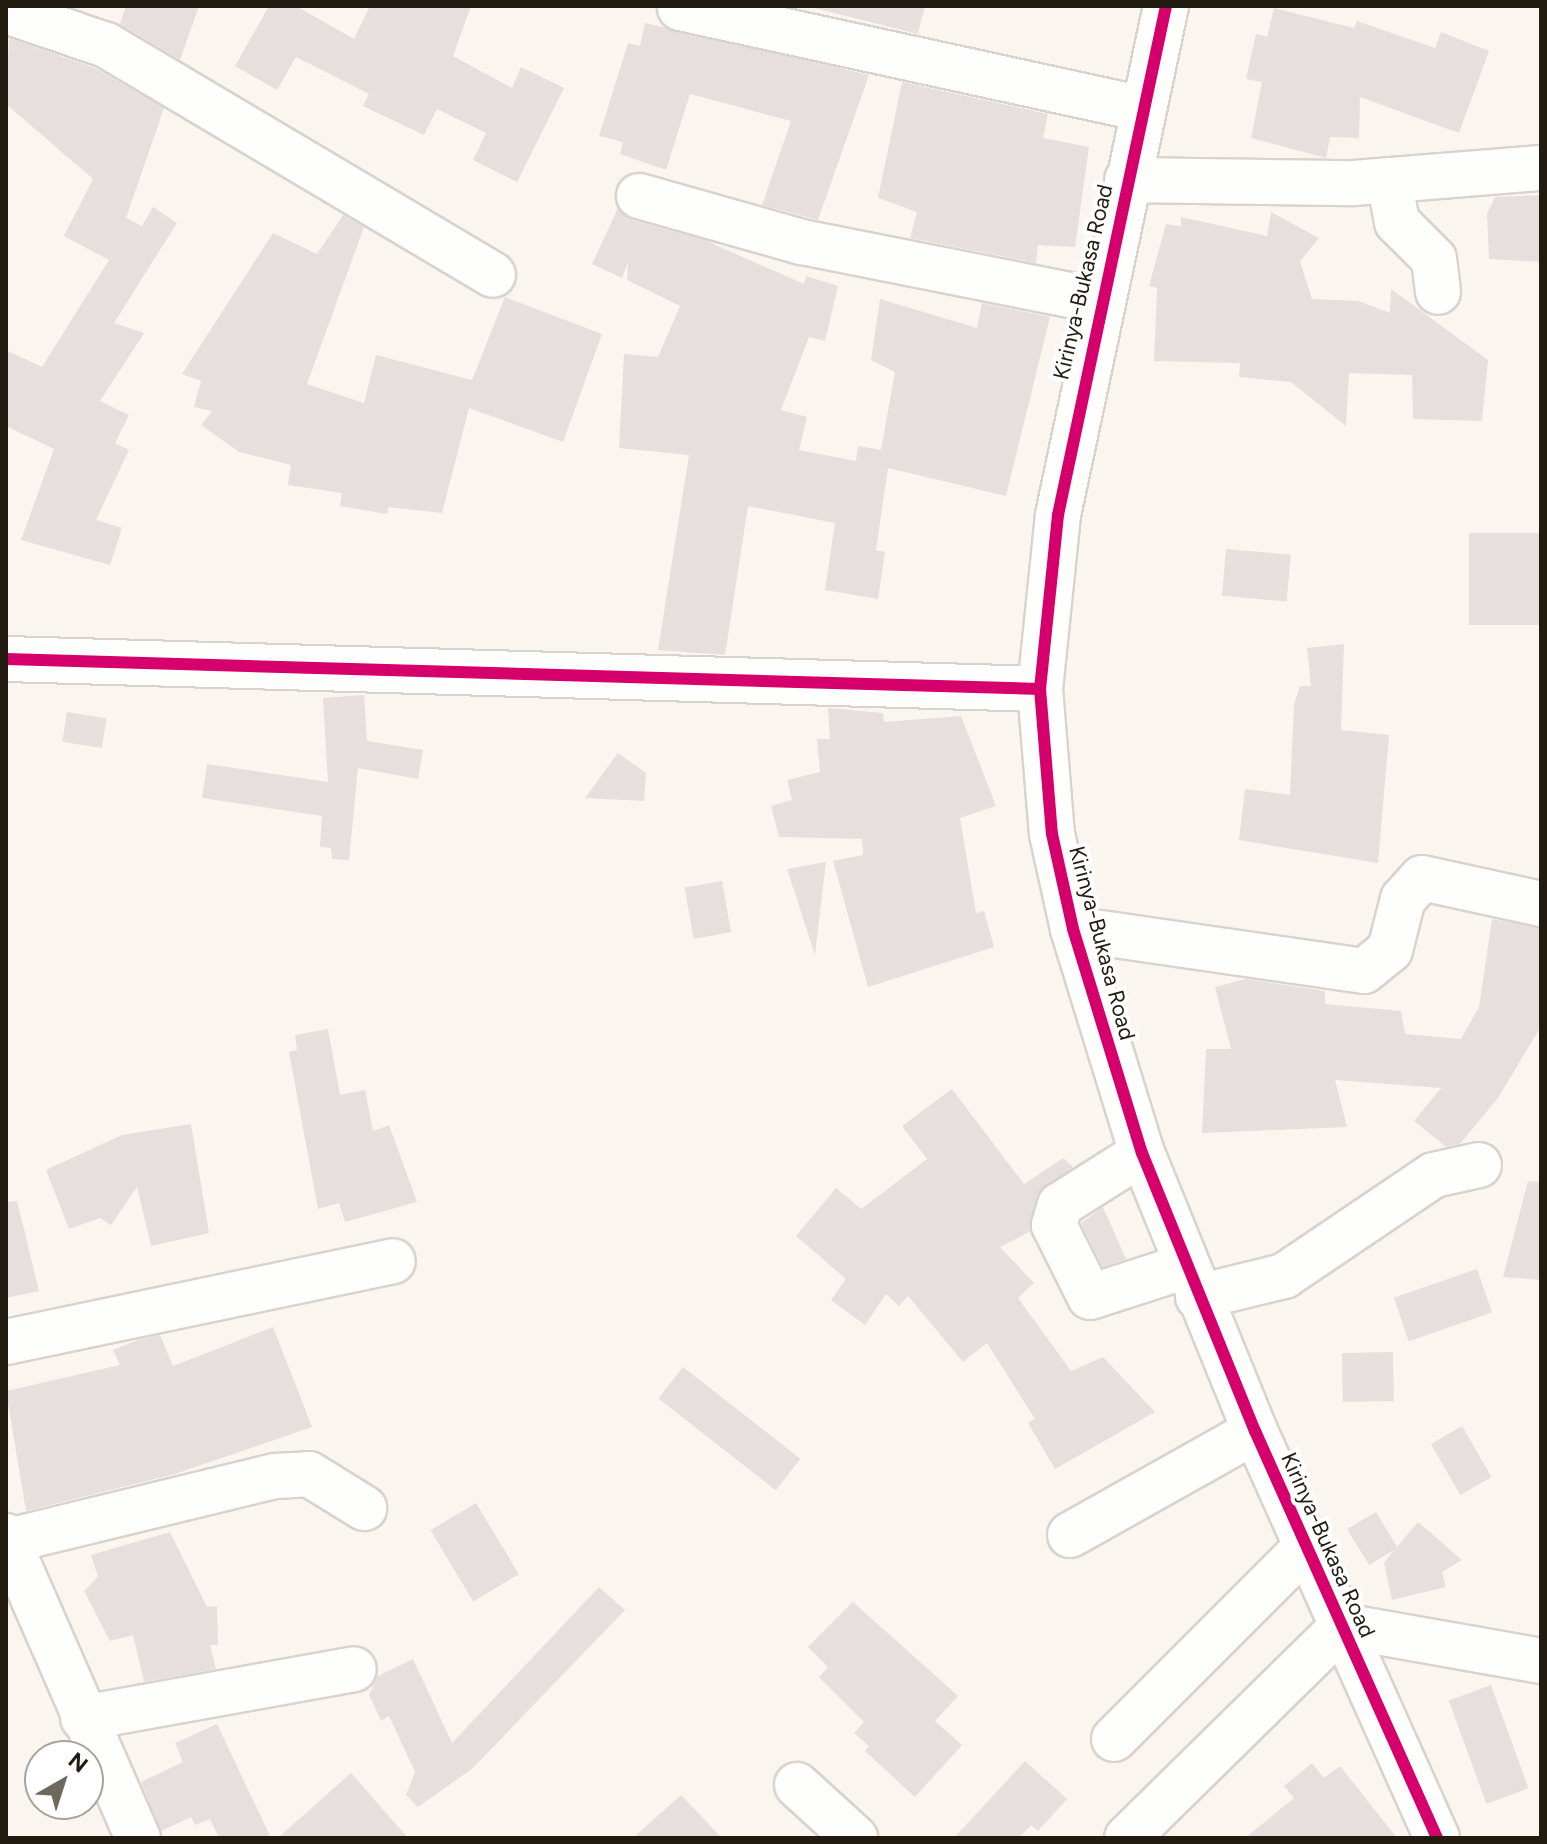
<!DOCTYPE html>
<style>
body{margin:0}
#map{position:relative;width:1547px;height:1844px;overflow:hidden;background:#faf6ef;font-family:Figtree,sans-serif}
div>[style]{position:absolute}
.building>*{inset:0;background:#e7dede;transform-origin:0 0}
.roads{filter:drop-shadow(2px 0 #d9d3cb) drop-shadow(-2px 0 #d9d3cb) drop-shadow(0 2px #d9d3cb) drop-shadow(0 -2px #d9d3cb)}
.minor>*{height:44px;margin:-22px;padding:0 22px;transform-origin:22px;border-radius:22px;background:#fefefd}
.cycleway>*{height:12px;margin:-6px;padding:0 6px;transform-origin:6px;border-radius:6px;background:#d6006c}
span{translate:-50% -50%;white-space:nowrap;text-align:center;line-height:1.15;-webkit-text-stroke:8px #fff;paint-order:stroke}
.street-label{font-size:22px;color:#221b10}
.frame{position:absolute;inset:0;border:8px solid #221b10;pointer-events:none}
.north{position:absolute;left:24px;top:1740px;width:80px;height:80px;box-sizing:border-box;background:#fff;border:2px solid #a7a49f;border-radius:50%;rotate:39deg;font-size:22px;font-weight:700;line-height:32px;text-align:center;color:#221b10}
.north::after{content:'';display:block;margin:auto;width:28px;height:36px;background:#6e685e;clip-path:polygon(50% 0,100% 100%,50% 72%,0 100%)}
</style>
<div id="map">
<div class="building">
<div style="clip-path:polygon(126px 6px,199px 6px,180px 60px,120px 24px)"></div>
<div style="clip-path:polygon(269px 6px,296px 6px,354px 39px,370px 6px,471px 6px,453px 56px,512px 88px,521px 67px,564px 88px,517px 182px,473px 160px,486px 133px,437px 109px,424px 135px,363px 106px,369px 94px,296px 57px,277px 90px,235px 66px)"></div>
<div style="clip-path:polygon(806px 6px,925px 6px,918px 34px)"></div>
<div style="clip-path:polygon(1274px 8px,1354px 28px,1357px 21px,1435px 48px,1441px 32px,1489px 51px,1459px 133px,1360px 97px,1359px 138px,1330px 137px,1326px 158px,1251px 138px,1262px 82px,1246px 79px,1256px 34px,1267px 37px)"></div>
<div style="clip-path:polygon(645px 23px,869px 75px,818px 220px,762px 205px,791px 121px,690px 94px,666px 170px,620px 154px,623px 142px,599px 136px,628px 43px,640px 46px)"></div>
<div style="clip-path:polygon(9px 38px,95px 68px,164px 108px,126px 218px,142px 226px,153px 207px,177px 223px,114px 323px,144px 333px,100px 401px,129px 415px,115px 443px,129px 450px,96px 520px,122px 528px,110px 565px,21px 540px,54px 449px,6px 426px,6px 350px,42px 367px,109px 260px,64px 236px,93px 179px,6px 104px)"></div>
<div style="clip-path:polygon(902px 82px,1048px 114px,1043px 138px,1089px 147px,1075px 247px,1038px 245px,1036px 263px,910px 238px,917px 212px,878px 198px)"></div>
<div style="clip-path:polygon(1541px 195px,1541px 262px,1489px 259px,1487px 214px,1495px 197px)"></div>
<div style="clip-path:polygon(618px 208px,632px 220px,704px 240px,804px 284px,806px 276px,838px 286px,825px 341px,809px 337px,781px 410px,807px 417px,799px 450px,856px 461px,858px 446px,881px 450px,895px 372px,871px 360px,880px 299px,977px 328px,982px 303px,1050px 317px,1006px 496px,888px 468px,876px 550px,885px 552px,878px 599px,825px 590px,835px 523px,748px 506px,725px 655px,658px 650px,689px 455px,619px 448px,624px 354px,658px 357px,680px 306px,627px 280px,628px 262px,622px 278px,592px 264px)"></div>
<div style="clip-path:polygon(1271px 212px,1319px 238px,1300px 261px,1312px 299px,1358px 301px,1390px 313px,1391px 289px,1488px 360px,1482px 421px,1413px 419px,1412px 375px,1349px 373px,1346px 426px,1291px 382px,1239px 377px,1240px 363px,1154px 361px,1157px 288px,1149px 286px,1166px 224px,1181px 226px,1181px 217px,1267px 236px)"></div>
<div style="clip-path:polygon(343px 215px,364px 227px,307px 384px,364px 403px,376px 355px,472px 380px,505px 297px,602px 334px,563px 442px,469px 408px,442px 513px,388px 507px,387px 514px,340px 506px,342px 493px,288px 485px,291px 465px,239px 452px,201px 425px,212px 411px,194px 407px,201px 381px,182px 374px,273px 233px,317px 254px)"></div>
<div style="left:1541px;top:533px;width:92px;height:72px;rotate:90deg"></div>
<div style="left:1226px;top:549px;width:65px;height:47px;rotate:5deg"></div>
<div style="clip-path:polygon(1344px 644px,1341px 730px,1389px 735px,1378px 863px,1239px 840px,1245px 789px,1290px 795px,1294px 704px,1300px 686px,1311px 686px,1307px 648px)"></div>
<div style="clip-path:polygon(364px 695px,367px 741px,423px 750px,418px 779px,358px 768px,349px 860px,332px 859px,331px 848px,320px 847px,322px 816px,202px 798px,207px 764px,328px 782px,323px 698px)"></div>
<div style="clip-path:polygon(828px 708px,883px 713px,884px 722px,961px 716px,996px 806px,960px 818px,976px 913px,984px 911px,994px 947px,868px 987px,833px 861px,863px 855px,862px 839px,779px 837px,771px 806px,792px 800px,787px 780px,820px 772px,817px 739px,830px 739px)"></div>
<div style="left:67px;top:712px;width:40px;height:30px;rotate:9deg"></div>
<div style="clip-path:polygon(618px 753px,646px 773px,644px 801px,585px 798px)"></div>
<div style="clip-path:polygon(826px 862px,820px 912px,815px 955px,787px 869px)"></div>
<div style="left:722px;top:881px;width:52px;height:38px;rotate:80deg"></div>
<div style="clip-path:polygon(1492px 919px,1541px 928px,1541px 1026px,1498px 1098px,1460px 1144px,1446px 1147px,1414px 1121px,1441px 1088px,1335px 1080px,1347px 1127px,1202px 1133px,1206px 1049px,1231px 1049px,1215px 987px,1246px 979px,1325px 991px,1325px 1004px,1401px 1011px,1405px 1034px,1461px 1039px,1479px 1007px)"></div>
<div style="clip-path:polygon(328px 1029px,340px 1095px,365px 1090px,373px 1131px,389px 1125px,417px 1202px,345px 1222px,339px 1203px,318px 1209px,289px 1052px,297px 1050px,295px 1035px)"></div>
<div style="clip-path:polygon(952px 1089px,1024px 1184px,1063px 1158px,1073px 1167px,1037px 1197px,1031px 1231px,1000px 1247px,1034px 1283px,1018px 1298px,1071px 1371px,1103px 1357px,1155px 1412px,1055px 1469px,1028px 1423px,1035px 1419px,987px 1343px,963px 1362px,908px 1296px,899px 1306px,886px 1294px,865px 1325px,831px 1300px,846px 1279px,796px 1236px,836px 1188px,861px 1209px,927px 1159px,902px 1126px)"></div>
<div style="clip-path:polygon(191px 1124px,209px 1233px,151px 1246px,137px 1187px,111px 1225px,100px 1218px,69px 1229px,46px 1170px,122px 1135px)"></div>
<div style="clip-path:polygon(1528px 1181px,1541px 1182px,1541px 1280px,1503px 1277px)"></div>
<div style="clip-path:polygon(17px 1201px,39px 1291px,6px 1298px,6px 1202px)"></div>
<div style="clip-path:polygon(1103px 1207px,1126px 1259px,1103px 1267px,1081px 1223px)"></div>
<div style="left:1477px;top:1269px;width:46px;height:88px;rotate:71deg"></div>
<div style="clip-path:polygon(273px 1327px,312px 1427px,175px 1474px,26px 1511px,6px 1391px,120px 1365px,113px 1350px,138px 1340px,160px 1335px,173px 1366px)"></div>
<div style="left:1393px;top:1352px;width:49px;height:51px;rotate:89deg"></div>
<div style="left:683px;top:1367px;width:149px;height:40px;rotate:38deg"></div>
<div style="left:1462px;top:1426px;width:59px;height:36px;rotate:60deg"></div>
<div style="left:476px;top:1503px;width:83px;height:53px;rotate:59deg"></div>
<div style="clip-path:polygon(1376px 1512px,1397px 1547px,1418px 1522px,1462px 1560px,1442px 1572px,1446px 1587px,1392px 1600px,1384px 1563px,1394px 1550px,1369px 1565px,1347px 1529px)"></div>
<div style="clip-path:polygon(170px 1532px,207px 1607px,217px 1606px,218px 1645px,210px 1645px,216px 1669px,144px 1682px,133px 1635px,110px 1641px,84px 1591px,98px 1577px,91px 1555px)"></div>
<div style="clip-path:polygon(599px 1587px,625px 1610px,473px 1768px,418px 1807px,406px 1795px,415px 1772px,389px 1716px,381px 1721px,369px 1695px,378px 1676px,413px 1659px,452px 1743px)"></div>
<div style="clip-path:polygon(853px 1602px,958px 1696px,935px 1721px,962px 1745px,915px 1797px,865px 1751px,869px 1746px,854px 1733px,864px 1722px,819px 1677px,828px 1667px,808px 1647px)"></div>
<div style="left:1491px;top:1685px;width:110px;height:45px;rotate:70deg"></div>
<div style="clip-path:polygon(217px 1724px,271px 1838px,219px 1838px,210px 1819px,195px 1825px,191px 1817px,161px 1831px,141px 1782px,183px 1762px,175px 1743px)"></div>
<div style="clip-path:polygon(1025px 1761px,1067px 1799px,1038px 1831px,1031px 1825px,1019px 1838px,954px 1838px)"></div>
<div style="clip-path:polygon(1312px 1763px,1324px 1778px,1340px 1766px,1397px 1838px,1245px 1838px,1294px 1798px,1284px 1786px)"></div>
<div style="clip-path:polygon(351px 1773px,408px 1838px,278px 1838px)"></div>
<div style="clip-path:polygon(681px 1795px,722px 1838px,633px 1838px)"></div>
</div>
<div class="roads">
<div class="minor">
<div style="left:1166px;top:6px;width:520px;rotate:101.98deg"></div>
<div style="left:1058px;top:515px;width:175px;rotate:95.9deg"></div>
<div style="left:1040px;top:689px;width:145px;rotate:85.3deg"></div>
<div style="left:1052px;top:834px;width:97px;rotate:77.5deg"></div>
<div style="left:1073px;top:929px;width:234px;rotate:72.9deg"></div>
<div style="left:1142px;top:1153px;width:300px;rotate:67.9deg"></div>
<div style="left:1255px;top:1431px;width:446px;rotate:65.9deg"></div>
<div style="left:680px;top:8px;width:471px;rotate:12.3deg"></div>
<div style="left:6px;top:11px;width:106px;rotate:18.8deg"></div>
<div style="left:106px;top:45px;width:450px;rotate:30.7deg"></div>
<div style="left:1127px;top:180px;width:227px;rotate:0.8deg"></div>
<div style="left:1354px;top:183px;width:188px;rotate:-4.6deg"></div>
<div style="left:1389px;top:180px;width:43px;rotate:79.2deg"></div>
<div style="left:1397px;top:222px;width:52px;rotate:45deg"></div>
<div style="left:1434px;top:259px;width:33px;rotate:83deg"></div>
<div style="left:639px;top:196px;width:169px;rotate:15.8deg"></div>
<div style="left:802px;top:242px;width:304px;rotate:11.2deg"></div>
<div style="left:6px;top:659px;width:1034px;rotate:1.66deg"></div>
<div style="left:1073px;top:929px;width:294px;rotate:8.2deg"></div>
<div style="left:1364px;top:971px;width:33px;rotate:-39deg"></div>
<div style="left:1390px;top:950px;width:53px;rotate:-75.7deg"></div>
<div style="left:1403px;top:899px;width:28px;rotate:-48deg"></div>
<div style="left:1422px;top:878px;width:122px;rotate:12.3deg"></div>
<div style="left:1142px;top:1153px;width:97px;rotate:147.6deg"></div>
<div style="left:1060px;top:1205px;width:21px;rotate:107deg"></div>
<div style="left:1054px;top:1225px;width:80px;rotate:63.4deg"></div>
<div style="left:1090px;top:1297px;width:101px;rotate:-17.9deg"></div>
<div style="left:1198px;top:1297px;width:89px;rotate:-13.7deg"></div>
<div style="left:1284px;top:1276px;width:181px;rotate:-34deg"></div>
<div style="left:1434px;top:1175px;width:46px;rotate:-12.5deg"></div>
<div style="left:6px;top:1342px;width:395px;rotate:-11.8deg"></div>
<div style="left:1070px;top:1535px;width:212px;rotate:-29.3deg"></div>
<div style="left:6px;top:1536px;width:330px;rotate:66.4deg"></div>
<div style="left:8px;top:1541px;width:275px;rotate:-13.7deg"></div>
<div style="left:275px;top:1476px;width:34px;rotate:-3deg"></div>
<div style="left:309px;top:1474px;width:65px;rotate:31.7deg"></div>
<div style="left:83px;top:1718px;width:275px;rotate:-10.2deg"></div>
<div style="left:1114px;top:1739px;width:274px;rotate:-45deg"></div>
<div style="left:797px;top:1785px;width:79px;rotate:42.4deg"></div>
<div style="left:1127px;top:1838px;width:303px;rotate:-44.5deg"></div>
<div style="left:1343px;top:1626px;width:201px;rotate:10deg"></div>
</div>
</div>
<div class="cycleway">
<div style="left:1166px;top:6px;width:520px;rotate:101.98deg"></div>
<div style="left:1058px;top:515px;width:175px;rotate:95.9deg"></div>
<div style="left:1040px;top:689px;width:145px;rotate:85.3deg"></div>
<div style="left:1052px;top:834px;width:97px;rotate:77.5deg"></div>
<div style="left:1073px;top:929px;width:234px;rotate:72.9deg"></div>
<div style="left:1142px;top:1153px;width:300px;rotate:67.9deg"></div>
<div style="left:1255px;top:1431px;width:446px;rotate:65.9deg"></div>
<div style="left:6px;top:659px;width:1034px;rotate:1.66deg"></div>
</div>
<div class="street-label">
<span style="left:1083px;top:282px;rotate:-77deg">Kirinya-Bukasa Road</span>
<span style="left:1102px;top:943px;rotate:75deg">Kirinya-Bukasa Road</span>
<span style="left:1328px;top:1545px;rotate:66deg">Kirinya-Bukasa Road</span>
</div>
<div class="frame"></div>
<div class="north">N</div>
</div>
